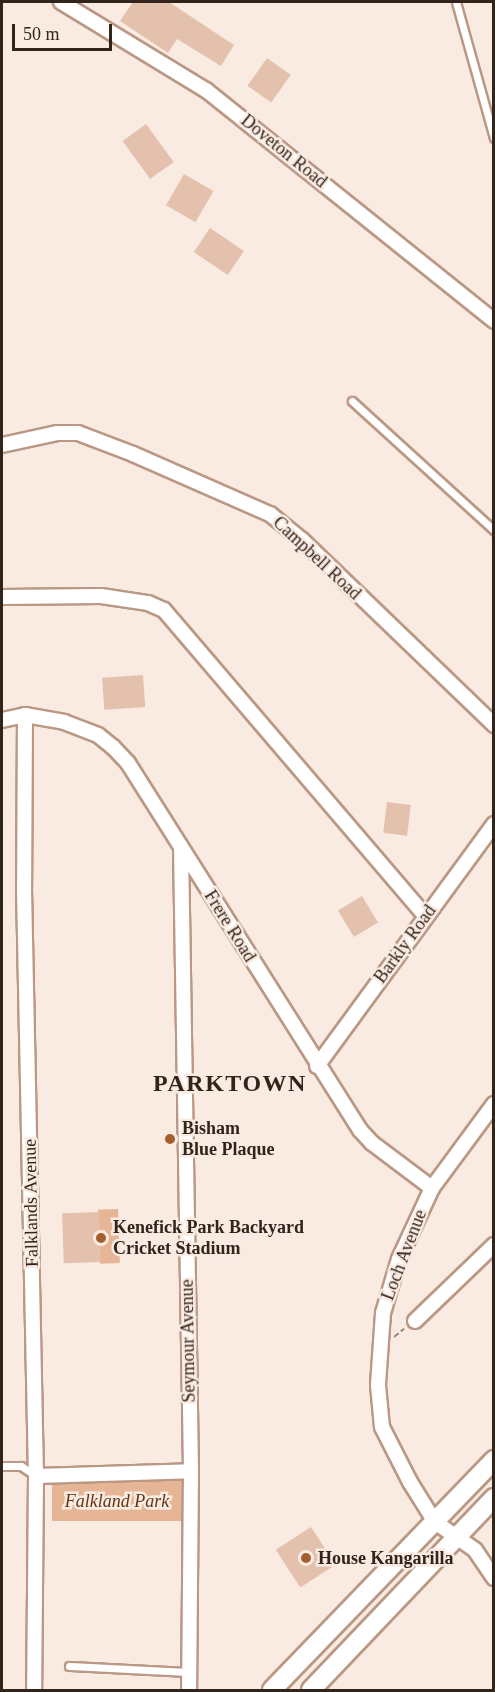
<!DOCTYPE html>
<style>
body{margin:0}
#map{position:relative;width:495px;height:1692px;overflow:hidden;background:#faebe2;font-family:"Times New Roman",serif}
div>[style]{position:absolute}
.green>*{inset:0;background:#e6b596;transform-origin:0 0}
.building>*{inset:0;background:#e4c1ac;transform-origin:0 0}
.path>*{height:2px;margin-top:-1px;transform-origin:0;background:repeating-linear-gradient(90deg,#93857c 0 6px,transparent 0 9px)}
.roads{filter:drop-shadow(2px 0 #ba9884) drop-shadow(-2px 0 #ba9884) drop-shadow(0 2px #ba9884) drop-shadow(0 -2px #ba9884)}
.lane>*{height:7px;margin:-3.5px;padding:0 3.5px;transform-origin:3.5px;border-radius:3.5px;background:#fff}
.street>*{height:14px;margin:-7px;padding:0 7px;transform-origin:7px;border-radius:7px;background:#fff}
.secondary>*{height:18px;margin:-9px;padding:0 9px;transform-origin:9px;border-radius:9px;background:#fff}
.dots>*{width:16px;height:16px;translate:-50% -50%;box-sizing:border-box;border:3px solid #faebe2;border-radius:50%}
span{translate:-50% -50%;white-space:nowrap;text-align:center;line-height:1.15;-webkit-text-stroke:5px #faebe2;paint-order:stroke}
.street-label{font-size:18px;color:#31241b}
.poi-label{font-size:18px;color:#31241b;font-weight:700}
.left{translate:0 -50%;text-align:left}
.park-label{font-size:18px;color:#633514;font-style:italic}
.district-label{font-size:24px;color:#31241b;font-weight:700;letter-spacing:1.5px}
.frame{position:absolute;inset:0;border:3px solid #31241b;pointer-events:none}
.scale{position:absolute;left:12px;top:24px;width:100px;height:27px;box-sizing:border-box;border:3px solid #31241b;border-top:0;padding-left:8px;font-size:18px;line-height:21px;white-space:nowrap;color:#31241b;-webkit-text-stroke:4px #faebe2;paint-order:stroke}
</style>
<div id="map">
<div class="green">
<div style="left:118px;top:1209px;width:54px;height:20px;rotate:88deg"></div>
<div style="left:182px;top:1479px;width:42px;height:130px;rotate:90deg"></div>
</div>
<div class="building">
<div style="clip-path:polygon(133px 2px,169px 2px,234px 45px,221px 66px,177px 39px,168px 53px,120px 21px)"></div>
<div style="left:267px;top:58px;width:29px;height:34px;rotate:35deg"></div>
<div style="left:146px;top:124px;width:47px;height:29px;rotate:54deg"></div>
<div style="left:184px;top:174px;width:34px;height:36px;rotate:30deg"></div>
<div style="left:210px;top:228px;width:41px;height:29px;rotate:34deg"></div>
<div style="left:143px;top:675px;width:32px;height:41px;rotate:86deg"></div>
<div style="left:387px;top:802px;width:24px;height:31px;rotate:7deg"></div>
<div style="left:362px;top:896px;width:31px;height:28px;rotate:59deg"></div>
<div style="left:99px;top:1212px;width:50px;height:37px;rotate:88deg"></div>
<div style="left:311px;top:1527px;width:45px;height:42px;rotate:57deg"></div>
</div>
<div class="path">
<div style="left:394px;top:1337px;width:13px;rotate:-39deg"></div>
</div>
<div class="roads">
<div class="lane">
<div style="left:456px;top:2px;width:141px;rotate:74.4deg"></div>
<div style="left:352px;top:401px;width:192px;rotate:42.3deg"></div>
<div style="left:2px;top:1466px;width:19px"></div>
<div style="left:21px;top:1466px;width:17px;rotate:33deg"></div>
<div style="left:69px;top:1666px;width:120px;rotate:2.9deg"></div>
</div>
<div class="street">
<div style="left:61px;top:2px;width:170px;rotate:31.3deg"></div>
<div style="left:206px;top:90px;width:369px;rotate:38.7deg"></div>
<div style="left:2px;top:445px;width:56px;rotate:-12.3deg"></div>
<div style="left:57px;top:433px;width:21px"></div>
<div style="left:78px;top:433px;width:59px;rotate:20.9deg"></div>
<div style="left:133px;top:454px;width:150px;rotate:23.7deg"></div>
<div style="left:270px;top:514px;width:41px;rotate:39.1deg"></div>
<div style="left:302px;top:540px;width:267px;rotate:43.9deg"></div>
<div style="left:2px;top:597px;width:99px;rotate:-0.6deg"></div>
<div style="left:101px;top:596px;width:48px;rotate:8.5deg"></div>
<div style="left:148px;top:603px;width:17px;rotate:24deg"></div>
<div style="left:164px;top:610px;width:402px;rotate:49.5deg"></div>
<div style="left:25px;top:715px;width:174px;rotate:90.3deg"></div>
<div style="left:24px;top:889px;width:587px;rotate:88.83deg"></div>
<div style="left:36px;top:1476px;width:214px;rotate:90.5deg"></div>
<div style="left:2px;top:720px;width:24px;rotate:-12deg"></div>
<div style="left:25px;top:715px;width:40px;rotate:10deg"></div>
<div style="left:64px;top:722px;width:36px;rotate:21deg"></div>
<div style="left:98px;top:735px;width:19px;rotate:39deg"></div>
<div style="left:113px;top:747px;width:22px;rotate:47deg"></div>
<div style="left:128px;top:763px;width:434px;rotate:57.7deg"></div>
<div style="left:360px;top:1130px;width:18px;rotate:47deg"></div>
<div style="left:372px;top:1143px;width:75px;rotate:36.9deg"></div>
<div style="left:181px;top:847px;width:624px;rotate:89.08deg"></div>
<div style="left:191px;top:1471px;width:219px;rotate:90.5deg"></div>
<div style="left:317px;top:1066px;width:300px;rotate:-53.8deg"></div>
<div style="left:494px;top:1104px;width:104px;rotate:126.4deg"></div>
<div style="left:432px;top:1188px;width:78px;rotate:114.9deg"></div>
<div style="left:399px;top:1259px;width:56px;rotate:106.5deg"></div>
<div style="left:383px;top:1313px;width:72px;rotate:94deg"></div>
<div style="left:378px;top:1385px;width:42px;rotate:84.6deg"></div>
<div style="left:382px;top:1427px;width:62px;rotate:63deg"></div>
<div style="left:410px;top:1482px;width:47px;rotate:58deg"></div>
<div style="left:435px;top:1522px;width:49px;rotate:35deg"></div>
<div style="left:475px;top:1550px;width:34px;rotate:56deg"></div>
<div style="left:415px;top:1321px;width:110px;rotate:-43.9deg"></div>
<div style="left:36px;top:1476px;width:155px;rotate:-1.8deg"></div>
</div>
<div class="secondary">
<div style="left:272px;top:1690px;width:320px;rotate:-46deg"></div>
<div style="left:311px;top:1690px;width:265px;rotate:-46.4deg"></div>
</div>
</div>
<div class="dots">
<div style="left:170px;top:1139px;background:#a35f2f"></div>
<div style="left:101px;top:1238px;background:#a35f2f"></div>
<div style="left:306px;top:1558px;background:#a35f2f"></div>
</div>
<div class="street-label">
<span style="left:284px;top:151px;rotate:39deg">Doveton Road</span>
<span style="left:317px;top:558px;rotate:43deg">Campbell Road</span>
<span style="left:230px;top:926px;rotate:58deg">Frere Road</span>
<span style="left:405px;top:944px;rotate:-54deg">Barkly Road</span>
<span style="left:31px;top:1203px;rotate:-91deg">Falklands Avenue</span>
<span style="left:404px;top:1255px;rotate:-69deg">Loch Avenue</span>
<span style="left:188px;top:1341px;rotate:-91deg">Seymour Avenue</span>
</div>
<div class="poi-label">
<span class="left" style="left:182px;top:1139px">Bisham<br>Blue Plaque</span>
<span class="left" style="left:113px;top:1238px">Kenefick Park Backyard<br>Cricket Stadium</span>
<span class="left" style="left:318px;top:1558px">House Kangarilla</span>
</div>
<div class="park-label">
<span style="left:117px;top:1501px">Falkland Park</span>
</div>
<div class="district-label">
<span style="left:230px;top:1084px">PARKTOWN</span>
</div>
<div class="frame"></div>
<div class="scale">50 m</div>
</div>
